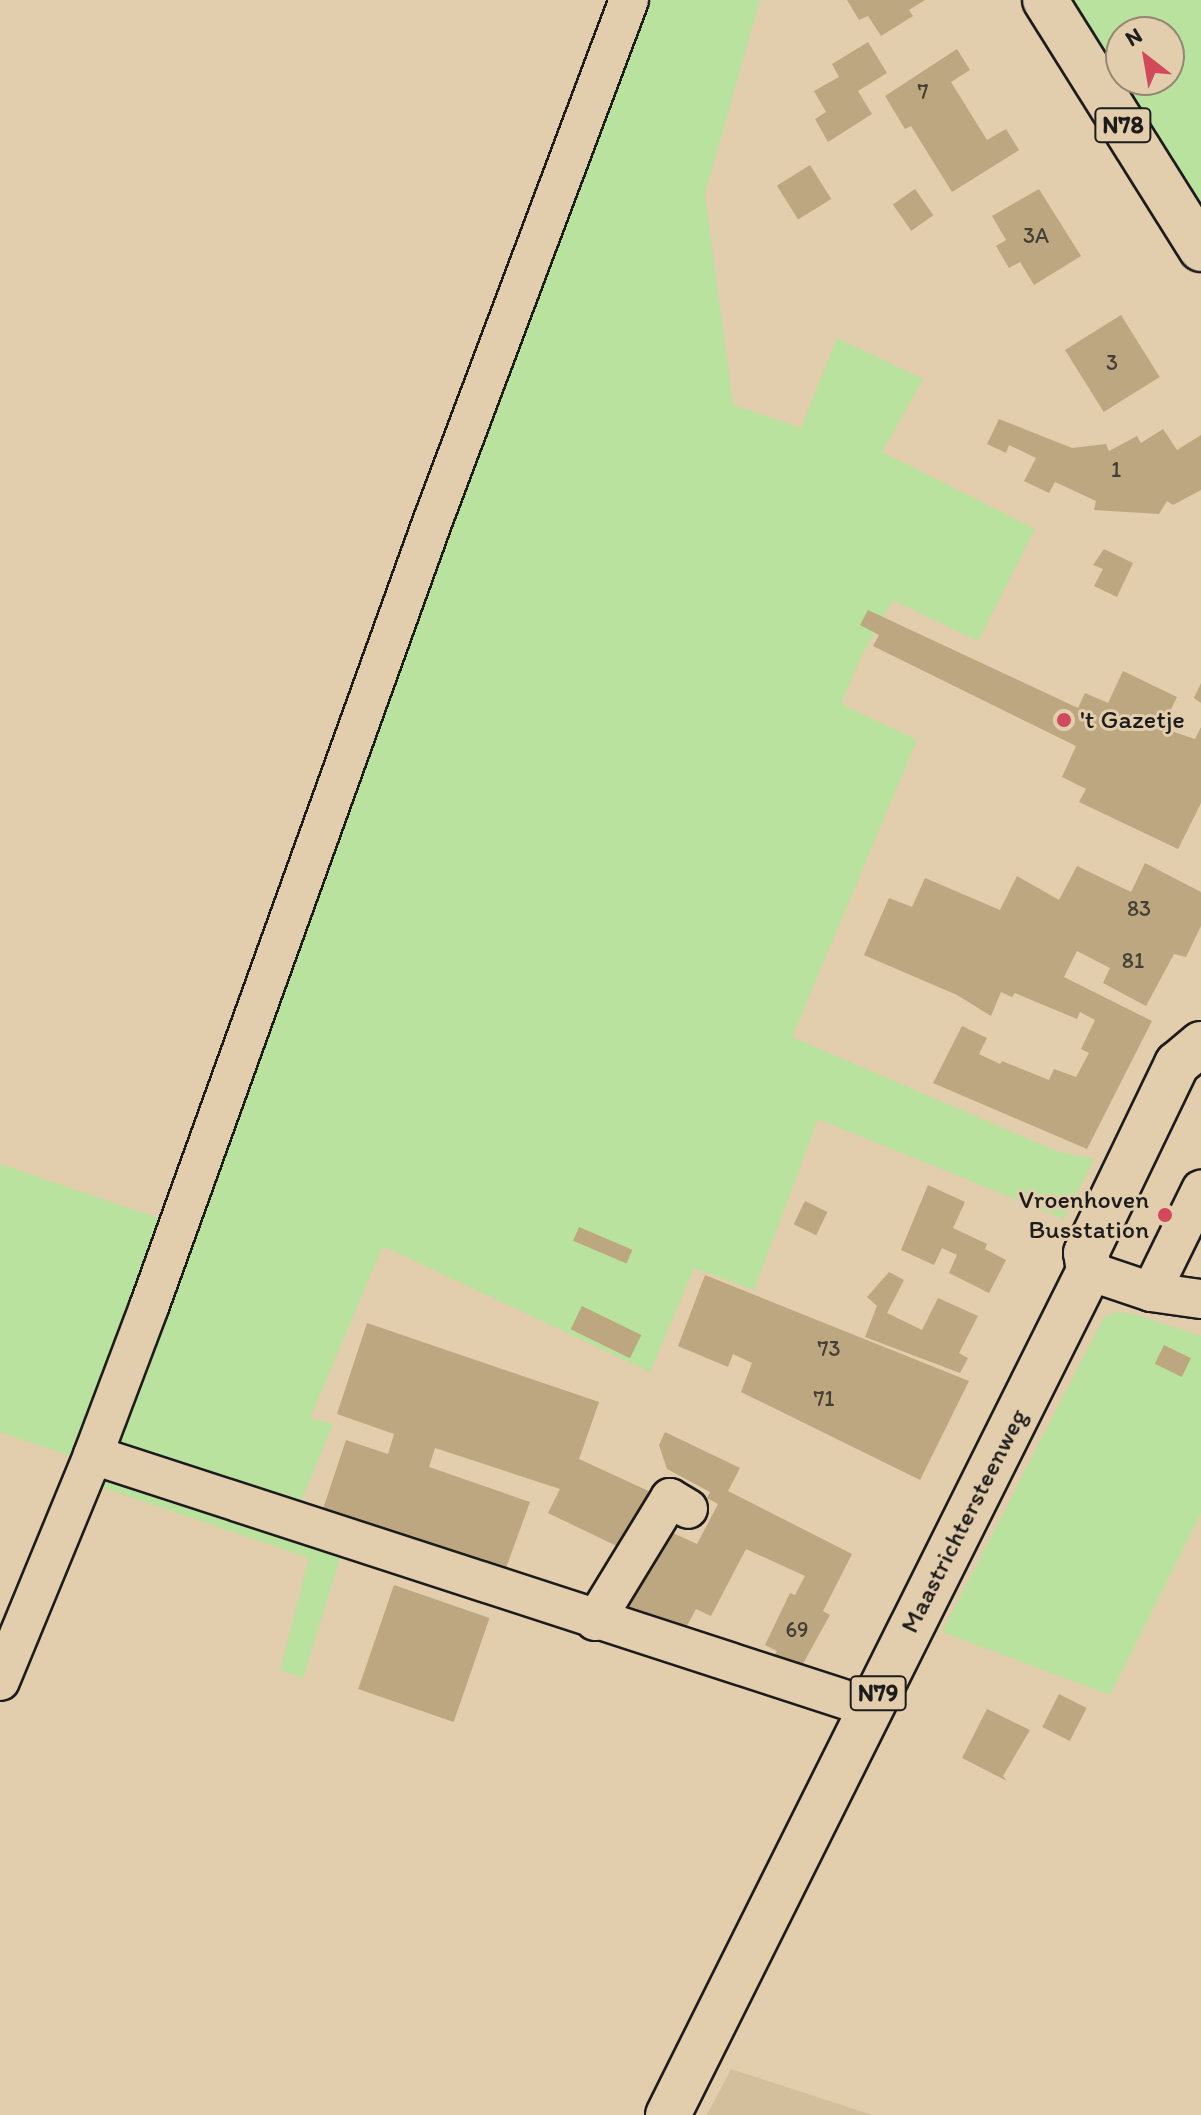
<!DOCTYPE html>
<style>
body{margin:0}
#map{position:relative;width:1201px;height:2115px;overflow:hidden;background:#e2cdac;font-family:Itim,sans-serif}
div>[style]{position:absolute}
.built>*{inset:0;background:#d3bf9c}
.green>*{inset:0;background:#b9e29e}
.building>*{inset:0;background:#bda780;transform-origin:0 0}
.roads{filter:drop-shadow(2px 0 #1c1c1c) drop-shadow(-2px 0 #1c1c1c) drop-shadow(0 2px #1c1c1c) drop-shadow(0 -2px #1c1c1c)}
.minor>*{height:38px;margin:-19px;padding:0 19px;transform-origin:19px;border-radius:19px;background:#e2cdac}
.major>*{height:44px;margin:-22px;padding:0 22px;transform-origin:22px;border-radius:22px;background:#e2cdac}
.dots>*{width:22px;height:22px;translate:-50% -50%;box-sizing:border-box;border:4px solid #e2cdac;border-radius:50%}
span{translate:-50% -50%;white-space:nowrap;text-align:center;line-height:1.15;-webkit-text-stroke:6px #e2cdac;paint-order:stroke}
.number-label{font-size:22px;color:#443f35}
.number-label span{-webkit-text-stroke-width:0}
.shield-label span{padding:2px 6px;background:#e2cdac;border:2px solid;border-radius:6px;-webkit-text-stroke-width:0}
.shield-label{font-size:24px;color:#1c1c1c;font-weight:700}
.poi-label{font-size:26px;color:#1c1c1c}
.left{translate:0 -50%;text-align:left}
.right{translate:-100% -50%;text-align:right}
.street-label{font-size:26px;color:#1c1c1c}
.north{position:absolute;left:1105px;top:16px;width:80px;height:80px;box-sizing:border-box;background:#e2cdac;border:2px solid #938672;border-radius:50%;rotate:329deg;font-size:22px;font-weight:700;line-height:32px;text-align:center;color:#1c1c1c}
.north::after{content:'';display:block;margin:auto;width:28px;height:36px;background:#d1495b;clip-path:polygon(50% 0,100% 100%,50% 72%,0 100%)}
</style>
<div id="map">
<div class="built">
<div style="clip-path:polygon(731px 2069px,872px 2115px,707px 2115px)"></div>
</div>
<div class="green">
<div style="clip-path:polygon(644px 0,760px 0,705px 194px,733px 405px,801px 428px,837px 338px,923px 379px,882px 452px,1035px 529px,978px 641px,893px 600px,861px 657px,841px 704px,917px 740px,792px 1037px,1056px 1151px,1094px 1159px,1064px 1219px,818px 1119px,754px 1290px,694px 1268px,650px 1372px,383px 1246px,310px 1418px,333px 1424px,289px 1530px,342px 1552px,303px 1678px,280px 1670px,309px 1558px,104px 1488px,89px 1499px,143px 1369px)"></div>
<div style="clip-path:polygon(evenodd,1063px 0,1201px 0,1201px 216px,1063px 0,1121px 32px,1169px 32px,1169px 80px,1121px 80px,1121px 32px)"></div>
<div style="clip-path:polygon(0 1164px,173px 1223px,79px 1459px,0 1432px)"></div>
<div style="clip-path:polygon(1118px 1312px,1134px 1314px,1201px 1336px,1201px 1513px,1110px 1695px,942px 1632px,1104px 1317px)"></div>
</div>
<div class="building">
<div style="clip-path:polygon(847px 0,925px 0,909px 10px,913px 16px,881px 36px,868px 16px,859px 20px)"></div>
<div style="clip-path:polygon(868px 42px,887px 73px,858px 91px,872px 114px,828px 142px,815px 119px,826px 112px,814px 91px,839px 77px,832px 64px)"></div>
<div style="clip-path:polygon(957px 49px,970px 70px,951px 82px,987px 140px,1006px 129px,1019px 150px,952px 192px,911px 126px,905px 129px,885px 96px)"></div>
<div style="left:810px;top:165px;width:40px;height:39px;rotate:58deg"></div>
<div style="left:915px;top:189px;width:32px;height:27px;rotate:55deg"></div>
<div style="clip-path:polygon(1039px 189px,1081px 256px,1034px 285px,1020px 262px,1009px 268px,996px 246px,1006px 240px,992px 216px)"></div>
<div style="left:1121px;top:315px;width:73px;height:66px;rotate:58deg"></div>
<div style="clip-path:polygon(999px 419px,1072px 448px,1106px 444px,1109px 451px,1137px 436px,1141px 443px,1163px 429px,1177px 450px,1201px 435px,1201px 490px,1173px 505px,1167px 501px,1159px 514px,1094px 510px,1096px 501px,1055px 482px,1049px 493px,1024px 481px,1036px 458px,1009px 445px,1006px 453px,987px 444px)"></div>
<div style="clip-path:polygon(1104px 549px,1133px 563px,1117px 597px,1094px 586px,1103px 569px,1093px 565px)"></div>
<div style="clip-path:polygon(868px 610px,1078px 708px,1085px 693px,1108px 703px,1123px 671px,1177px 697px,1162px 728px,1195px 739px,1201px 727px,1201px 803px,1178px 849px,1079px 802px,1086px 789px,1062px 777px,1076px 746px,873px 646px,879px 635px,860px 625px)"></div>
<div style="clip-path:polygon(1201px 683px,1201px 703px,1194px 698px)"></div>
<div style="clip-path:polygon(1145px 863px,1201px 892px,1201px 926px,1186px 957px,1174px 954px,1146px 1006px,1103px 983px,1110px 968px,1077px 951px,1064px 977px,1152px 1021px,1087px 1149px,933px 1083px,962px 1026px,987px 1038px,979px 1054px,1000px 1064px,1002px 1061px,1049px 1080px,1054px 1069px,1076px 1077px,1089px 1053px,1081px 1049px,1095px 1020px,1080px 1012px,1077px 1019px,1015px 993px,1012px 997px,1001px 992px,991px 1016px,957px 995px,864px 955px,889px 898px,912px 907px,925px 878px,1000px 910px,1017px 876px,1059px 900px,1077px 866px,1131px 892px)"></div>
<div style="clip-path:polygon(928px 1185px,965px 1202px,953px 1228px,987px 1244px,985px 1249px,1006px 1260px,989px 1293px,949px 1273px,957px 1255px,942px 1248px,934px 1265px,901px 1250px)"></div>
<div style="left:805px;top:1201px;width:25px;height:26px;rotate:26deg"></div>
<div style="left:579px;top:1227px;width:58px;height:15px;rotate:23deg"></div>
<div style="clip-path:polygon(889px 1272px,904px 1280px,887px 1313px,922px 1330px,938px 1298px,978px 1316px,959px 1353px,968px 1358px,960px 1373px,865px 1337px,877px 1306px,867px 1297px)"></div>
<div style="clip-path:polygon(705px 1275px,969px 1381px,920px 1480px,741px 1392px,752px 1363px,733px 1354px,728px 1367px,678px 1346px)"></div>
<div style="left:582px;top:1306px;width:66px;height:26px;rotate:26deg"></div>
<div style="clip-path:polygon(367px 1323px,599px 1402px,579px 1459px,655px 1494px,627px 1551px,548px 1513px,560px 1489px,435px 1448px,429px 1467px,530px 1502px,502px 1579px,320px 1518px,346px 1440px,388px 1454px,394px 1434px,337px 1414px)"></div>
<div style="left:1164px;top:1345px;width:30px;height:21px;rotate:26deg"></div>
<div style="clip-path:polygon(665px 1432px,740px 1468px,728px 1491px,852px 1554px,823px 1611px,830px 1615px,795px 1678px,769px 1665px,777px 1651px,765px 1645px,790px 1593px,795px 1595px,805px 1576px,746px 1549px,711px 1616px,696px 1609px,681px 1637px,623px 1608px,662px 1528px,697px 1544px,718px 1504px,707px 1498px,710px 1492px,667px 1469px,659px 1445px)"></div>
<div style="left:394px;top:1585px;width:101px;height:110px;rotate:19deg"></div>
<div style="left:1059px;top:1694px;width:31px;height:37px;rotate:27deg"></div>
<div style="clip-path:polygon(987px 1709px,1030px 1730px,1003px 1776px,1007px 1781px,962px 1758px)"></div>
</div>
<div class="roads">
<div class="minor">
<div style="left:1089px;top:1271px;width:65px;rotate:18.7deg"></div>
<div style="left:1151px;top:1292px;width:50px;rotate:8deg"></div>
<div style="left:1151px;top:1292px;width:114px;rotate:-63.9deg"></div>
<div style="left:93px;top:1455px;width:818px;rotate:18.01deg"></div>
<div style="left:595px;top:1621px;width:144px;rotate:-58.6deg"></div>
<div style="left:670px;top:1498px;width:21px;rotate:31deg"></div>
<div style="left:0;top:1681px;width:244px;rotate:-67.6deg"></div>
<div style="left:93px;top:1455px;width:158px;rotate:-69.3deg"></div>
<div style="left:149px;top:1307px;width:837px;rotate:-70.16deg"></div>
<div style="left:433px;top:520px;width:556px;rotate:-69.35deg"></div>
</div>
<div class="major">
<div style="left:1045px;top:0;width:294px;rotate:57.9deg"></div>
<div style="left:668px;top:2115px;width:943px;rotate:-63.49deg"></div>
<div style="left:1089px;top:1271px;width:18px;rotate:-99deg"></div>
<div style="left:1086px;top:1253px;width:210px;rotate:-64.3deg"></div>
<div style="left:1177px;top:1064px;width:31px;rotate:-40deg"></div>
</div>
</div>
<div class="dots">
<div style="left:1064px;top:720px;background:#d1495b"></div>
<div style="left:1165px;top:1215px;background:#d1495b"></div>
</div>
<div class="number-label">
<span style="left:923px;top:92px">7</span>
<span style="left:1036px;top:236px">3A</span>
<span style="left:1112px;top:363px">3</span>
<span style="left:1116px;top:470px">1</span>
<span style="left:1139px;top:909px">83</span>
<span style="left:1133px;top:961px">81</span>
<span style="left:829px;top:1349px">73</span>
<span style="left:824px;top:1399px">71</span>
<span style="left:797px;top:1630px">69</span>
</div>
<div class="shield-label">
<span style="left:1123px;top:125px">N78</span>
<span style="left:878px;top:1693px">N79</span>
</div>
<div class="poi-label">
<span class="left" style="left:1080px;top:720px">'t Gazetje</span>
<span class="right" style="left:1149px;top:1215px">Vroenhoven<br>Busstation</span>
</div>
<div class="street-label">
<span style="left:964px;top:1521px;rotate:-63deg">Maastrichtersteenweg</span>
</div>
<div class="north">N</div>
</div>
